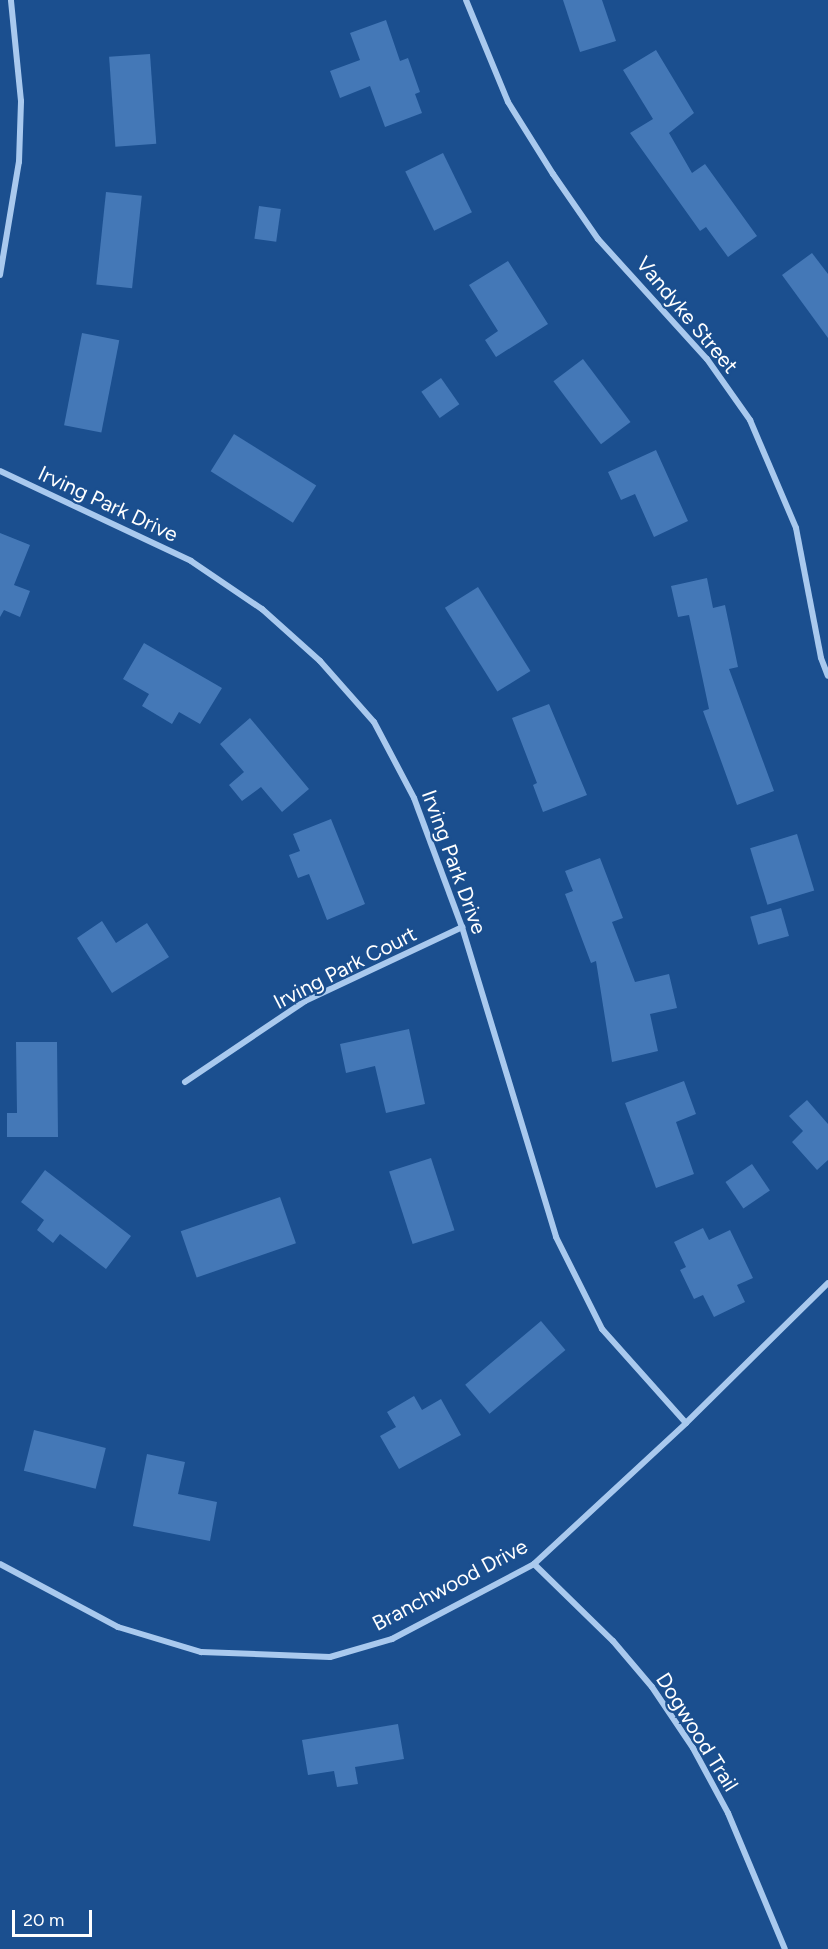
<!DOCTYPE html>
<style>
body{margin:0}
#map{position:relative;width:828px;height:1949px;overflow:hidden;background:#1b4f8f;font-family:Figtree,sans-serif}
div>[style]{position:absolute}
.building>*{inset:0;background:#4478b7;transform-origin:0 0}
.minor>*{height:6px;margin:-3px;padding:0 3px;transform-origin:3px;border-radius:3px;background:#a9c9ee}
span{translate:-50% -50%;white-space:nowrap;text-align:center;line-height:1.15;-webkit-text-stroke:4.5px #1b4f8f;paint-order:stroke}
.street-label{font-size:21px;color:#fff}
.scale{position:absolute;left:12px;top:1910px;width:80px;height:27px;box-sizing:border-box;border:3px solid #fff;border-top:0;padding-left:8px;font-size:18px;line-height:21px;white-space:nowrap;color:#fff;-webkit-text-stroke:4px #1b4f8f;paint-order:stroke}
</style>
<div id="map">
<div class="building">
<div style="clip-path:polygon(563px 0,602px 0,616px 41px,580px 52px)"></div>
<div style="clip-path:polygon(386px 20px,400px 61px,408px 58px,420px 92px,415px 94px,422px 113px,385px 127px,370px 86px,340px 98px,330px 71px,360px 60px,350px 33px)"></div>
<div style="clip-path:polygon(656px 50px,694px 113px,669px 133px,692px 173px,705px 164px,757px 236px,728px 257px,706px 227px,700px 231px,630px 133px,653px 119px,623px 70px)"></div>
<div style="left:150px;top:54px;width:90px;height:41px;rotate:86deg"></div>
<div style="left:443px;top:153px;width:66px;height:42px;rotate:64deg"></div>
<div style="left:106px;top:192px;width:36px;height:93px;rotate:6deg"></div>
<div style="left:259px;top:206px;width:22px;height:33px;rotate:8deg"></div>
<div style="clip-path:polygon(812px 253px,828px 274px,828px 338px,782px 275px)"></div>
<div style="clip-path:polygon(508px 261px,548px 324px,496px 357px,485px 340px,498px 331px,469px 285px)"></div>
<div style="left:82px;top:333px;width:38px;height:94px;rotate:11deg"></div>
<div style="left:583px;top:359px;width:79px;height:37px;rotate:53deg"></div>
<div style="left:441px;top:378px;width:32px;height:24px;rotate:55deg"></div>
<div style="left:234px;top:434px;width:97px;height:44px;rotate:32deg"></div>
<div style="clip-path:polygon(656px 450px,688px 521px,654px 537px,635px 494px,621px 500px,608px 472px)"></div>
<div style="clip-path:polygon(0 533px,30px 545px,14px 585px,30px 591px,20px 617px,4px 610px,0 617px)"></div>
<div style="clip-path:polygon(707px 578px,713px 608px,725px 605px,738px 667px,729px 669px,774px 791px,737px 805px,703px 711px,709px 709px,689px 615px,678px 617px,671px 586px)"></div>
<div style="left:478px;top:587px;width:99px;height:39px;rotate:58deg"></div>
<div style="clip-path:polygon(144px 643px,222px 688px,200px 724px,179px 712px,172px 724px,142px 706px,149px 694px,123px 679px)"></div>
<div style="clip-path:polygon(549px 704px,587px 795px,543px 812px,533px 785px,537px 783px,512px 718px)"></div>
<div style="clip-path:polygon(250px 718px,309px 789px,282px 812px,261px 787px,242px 801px,229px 785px,244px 772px,220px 744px)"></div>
<div style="clip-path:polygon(331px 819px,365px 904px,327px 920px,309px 874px,298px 878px,289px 855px,300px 851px,293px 834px)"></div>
<div style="left:797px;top:834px;width:59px;height:49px;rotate:73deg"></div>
<div style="clip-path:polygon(600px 858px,623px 918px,612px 922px,635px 982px,669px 974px,677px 1008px,650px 1014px,658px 1051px,612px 1062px,596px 961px,591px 963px,565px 894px,573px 891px,565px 871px)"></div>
<div style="left:781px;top:908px;width:29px;height:32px;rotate:74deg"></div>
<div style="clip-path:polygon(102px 921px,116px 943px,147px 923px,169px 957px,112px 993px,77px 938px)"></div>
<div style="clip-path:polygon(409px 1029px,425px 1104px,386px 1113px,375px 1066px,346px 1073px,340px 1044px)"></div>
<div style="clip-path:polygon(16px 1042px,57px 1042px,58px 1137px,7px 1137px,7px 1113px,17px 1113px)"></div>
<div style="clip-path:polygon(684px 1081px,696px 1114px,676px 1122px,694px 1174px,656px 1188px,625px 1103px)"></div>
<div style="clip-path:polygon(807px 1100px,828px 1124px,828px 1160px,817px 1170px,792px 1142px,803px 1131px,789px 1116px)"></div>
<div style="left:431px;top:1158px;width:76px;height:44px;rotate:72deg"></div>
<div style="left:752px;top:1164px;width:32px;height:32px;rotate:56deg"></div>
<div style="clip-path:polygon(45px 1170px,131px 1236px,106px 1269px,60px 1234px,53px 1243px,37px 1230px,44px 1220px,21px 1202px)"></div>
<div style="left:280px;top:1197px;width:49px;height:105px;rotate:71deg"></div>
<div style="clip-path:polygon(703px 1228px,709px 1240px,730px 1230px,753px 1278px,737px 1285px,745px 1302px,714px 1317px,703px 1295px,694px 1299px,680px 1270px,686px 1267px,674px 1242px)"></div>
<div style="left:541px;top:1321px;width:38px;height:99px;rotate:50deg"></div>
<div style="clip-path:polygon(414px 1396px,422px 1410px,441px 1399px,461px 1435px,399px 1469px,380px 1436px,396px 1427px,387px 1412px)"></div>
<div style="left:34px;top:1430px;width:74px;height:42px;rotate:14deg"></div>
<div style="clip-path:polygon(147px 1454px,185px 1462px,178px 1494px,217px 1502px,210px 1541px,133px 1526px)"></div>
<div style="clip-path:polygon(398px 1724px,404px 1759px,355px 1767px,358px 1784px,337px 1787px,334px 1771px,308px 1775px,302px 1740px)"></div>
</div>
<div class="minor">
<div style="left:466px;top:0;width:110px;rotate:67.6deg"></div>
<div style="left:508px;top:102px;width:85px;rotate:58deg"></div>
<div style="left:553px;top:174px;width:79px;rotate:55.3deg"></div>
<div style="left:598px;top:239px;width:162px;rotate:47.8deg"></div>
<div style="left:707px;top:359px;width:75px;rotate:54.8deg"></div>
<div style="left:750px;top:420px;width:117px;rotate:66.9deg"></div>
<div style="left:796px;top:528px;width:132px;rotate:79.1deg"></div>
<div style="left:821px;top:658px;width:19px;rotate:69deg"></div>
<div style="left:0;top:275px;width:115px;rotate:-80.5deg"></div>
<div style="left:19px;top:162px;width:61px;rotate:-88.1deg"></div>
<div style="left:21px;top:101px;width:101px;rotate:-95.7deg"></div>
<div style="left:0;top:471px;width:211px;rotate:25.2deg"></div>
<div style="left:191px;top:561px;width:86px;rotate:34.1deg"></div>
<div style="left:262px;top:609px;width:78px;rotate:41.9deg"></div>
<div style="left:320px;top:661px;width:81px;rotate:48.5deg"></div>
<div style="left:374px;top:722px;width:86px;rotate:62.2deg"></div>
<div style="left:414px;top:798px;width:138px;rotate:69.6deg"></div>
<div style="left:462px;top:927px;width:324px;rotate:73.1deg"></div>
<div style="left:556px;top:1237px;width:103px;rotate:63.4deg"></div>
<div style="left:602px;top:1329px;width:126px;rotate:48.2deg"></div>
<div style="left:185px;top:1082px;width:145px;rotate:-34deg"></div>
<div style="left:305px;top:1001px;width:174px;rotate:-25.2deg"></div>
<div style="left:0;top:1564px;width:134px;rotate:28.1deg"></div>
<div style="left:118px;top:1627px;width:87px;rotate:16.8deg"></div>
<div style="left:201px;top:1652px;width:129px;rotate:2.2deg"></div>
<div style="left:330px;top:1657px;width:65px;rotate:-16.2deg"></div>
<div style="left:392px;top:1639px;width:161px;rotate:-27.8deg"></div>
<div style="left:534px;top:1564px;width:207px;rotate:-42.8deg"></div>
<div style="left:686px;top:1423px;width:199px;rotate:-44.6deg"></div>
<div style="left:534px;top:1564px;width:110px;rotate:44.3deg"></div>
<div style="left:613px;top:1641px;width:60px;rotate:49.7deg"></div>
<div style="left:652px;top:1687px;width:73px;rotate:56.1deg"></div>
<div style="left:693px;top:1748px;width:74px;rotate:61.7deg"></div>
<div style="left:728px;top:1813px;width:147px;rotate:67.3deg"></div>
</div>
<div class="street-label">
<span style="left:687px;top:315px;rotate:50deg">Vandyke Street</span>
<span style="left:108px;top:504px;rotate:25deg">Irving Park Drive</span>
<span style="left:454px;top:862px;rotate:70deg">Irving Park Drive</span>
<span style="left:345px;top:968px;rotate:-27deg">Irving Park Court</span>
<span style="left:450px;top:1585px;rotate:-28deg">Branchwood Drive</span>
<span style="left:697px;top:1732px;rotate:58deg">Dogwood Trail</span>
</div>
<div class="scale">20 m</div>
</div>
